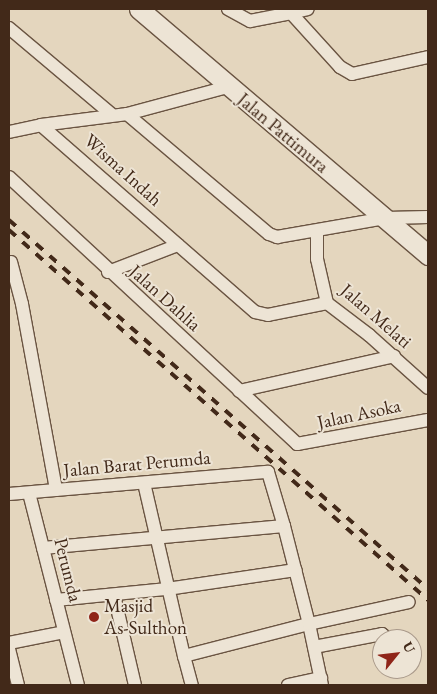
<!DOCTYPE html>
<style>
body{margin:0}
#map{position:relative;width:437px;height:694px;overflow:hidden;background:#e4d6be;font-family:"EB Garamond",serif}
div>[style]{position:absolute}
.roads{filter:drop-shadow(1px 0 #6a5442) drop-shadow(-1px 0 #6a5442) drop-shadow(0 1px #6a5442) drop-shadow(0 -1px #6a5442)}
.street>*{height:12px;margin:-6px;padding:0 6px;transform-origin:6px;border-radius:6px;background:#ede4d5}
.secondary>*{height:19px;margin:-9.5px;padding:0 9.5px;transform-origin:9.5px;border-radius:9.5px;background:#ede4d5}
.rail>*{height:4px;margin-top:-2px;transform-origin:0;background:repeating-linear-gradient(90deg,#422919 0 9px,transparent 0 18px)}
.dots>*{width:14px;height:14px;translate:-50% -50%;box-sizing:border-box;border:2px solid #ede4d5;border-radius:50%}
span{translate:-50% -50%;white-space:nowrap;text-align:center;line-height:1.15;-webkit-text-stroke:4px #ede4d5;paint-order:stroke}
.street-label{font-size:19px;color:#422919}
.poi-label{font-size:19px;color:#422919}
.left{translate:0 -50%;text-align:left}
.frame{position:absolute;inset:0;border:10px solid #422919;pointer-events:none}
.north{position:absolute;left:372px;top:629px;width:50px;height:50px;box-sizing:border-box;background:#ede4d5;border:1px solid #a9998a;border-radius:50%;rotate:61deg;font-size:14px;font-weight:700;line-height:20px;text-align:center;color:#422919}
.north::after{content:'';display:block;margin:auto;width:18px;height:22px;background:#8f2418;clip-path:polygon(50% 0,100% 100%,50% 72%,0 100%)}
</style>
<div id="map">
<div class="roads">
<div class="street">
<div style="left:228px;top:9px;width:25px;rotate:29deg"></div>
<div style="left:250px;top:21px;width:42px;rotate:-11deg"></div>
<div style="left:291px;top:13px;width:73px;rotate:47.8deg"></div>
<div style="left:340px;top:67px;width:14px;rotate:30deg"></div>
<div style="left:352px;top:74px;width:78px;rotate:-12.6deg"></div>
<div style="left:291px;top:13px;width:17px;rotate:-13deg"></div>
<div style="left:9px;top:28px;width:133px;rotate:40.1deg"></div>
<div style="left:127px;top:114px;width:105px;rotate:-15deg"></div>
<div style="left:9px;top:132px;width:33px;rotate:-12deg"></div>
<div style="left:9px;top:177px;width:393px;rotate:42.8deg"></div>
<div style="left:297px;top:444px;width:133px;rotate:-10.4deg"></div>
<div style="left:317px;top:232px;width:27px;rotate:90deg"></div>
<div style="left:317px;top:259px;width:45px;rotate:77.2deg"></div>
<div style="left:327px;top:303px;width:53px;rotate:37.3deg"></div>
<div style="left:369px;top:335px;width:79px;rotate:41.9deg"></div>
<div style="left:11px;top:262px;width:43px;rotate:75.3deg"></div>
<div style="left:22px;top:304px;width:189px;rotate:79.6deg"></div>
<div style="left:108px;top:272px;width:75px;rotate:-21.1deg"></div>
<div style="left:327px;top:303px;width:60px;rotate:168.5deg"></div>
<div style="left:268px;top:315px;width:13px;rotate:-167deg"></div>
<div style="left:255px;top:312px;width:284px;rotate:-138.9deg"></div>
<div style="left:41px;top:125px;width:87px;rotate:-7.3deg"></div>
<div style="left:127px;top:114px;width:186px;rotate:40.2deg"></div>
<div style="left:269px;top:234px;width:9px;rotate:21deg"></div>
<div style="left:277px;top:237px;width:111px;rotate:-9.9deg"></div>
<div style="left:386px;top:218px;width:42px;rotate:-1.4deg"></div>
<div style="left:239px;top:391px;width:159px;rotate:-12.7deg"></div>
<div style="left:144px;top:483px;width:178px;rotate:77deg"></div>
<div style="left:184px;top:656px;width:129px;rotate:-14.4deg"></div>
<div style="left:309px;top:624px;width:62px;rotate:78deg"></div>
<div style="left:29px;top:493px;width:198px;rotate:75.7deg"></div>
<div style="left:9px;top:494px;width:260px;rotate:-4.9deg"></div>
<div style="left:268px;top:472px;width:56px;rotate:73.5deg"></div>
<div style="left:284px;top:526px;width:242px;rotate:174.8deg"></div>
<div style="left:284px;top:526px;width:101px;rotate:75.7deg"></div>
<div style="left:309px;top:624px;width:102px;rotate:-12.4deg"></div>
<div style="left:114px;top:595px;width:92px;rotate:76.9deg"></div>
<div style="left:56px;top:600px;width:112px;rotate:-5.7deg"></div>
<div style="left:167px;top:589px;width:130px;rotate:-8.4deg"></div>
<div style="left:9px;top:643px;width:56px;rotate:-11.3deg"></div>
<div style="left:314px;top:647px;width:69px;rotate:-10.8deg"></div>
<div style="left:382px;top:634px;width:8px;rotate:40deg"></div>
<div style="left:9px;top:649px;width:37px;rotate:76deg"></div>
<div style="left:184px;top:656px;width:30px;rotate:75deg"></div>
<div style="left:288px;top:685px;width:34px;rotate:-12deg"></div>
</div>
<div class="secondary">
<div style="left:139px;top:9px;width:380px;rotate:40.4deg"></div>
</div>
</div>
<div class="rail">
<div style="left:9px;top:220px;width:558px;rotate:41.37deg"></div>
<div style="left:9px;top:230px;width:559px;rotate:41.45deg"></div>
</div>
<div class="dots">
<div style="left:94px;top:617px;background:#8f2418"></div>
</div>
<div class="street-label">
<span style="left:283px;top:133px;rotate:40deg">Jalan Pattimura</span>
<span style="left:123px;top:170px;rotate:42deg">Wisma Indah</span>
<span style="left:165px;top:298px;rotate:42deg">Jalan Dahlia</span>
<span style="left:376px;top:316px;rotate:41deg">Jalan Melati</span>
<span style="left:359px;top:414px;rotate:-12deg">Jalan Asoka</span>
<span style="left:137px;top:464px;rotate:-5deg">Jalan Barat Perumda</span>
<span style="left:68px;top:570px;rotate:76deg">Perumda</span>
</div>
<div class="poi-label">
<span class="left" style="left:104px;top:617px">Masjid<br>As-Sulthon</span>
</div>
<div class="frame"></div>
<div class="north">U</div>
</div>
